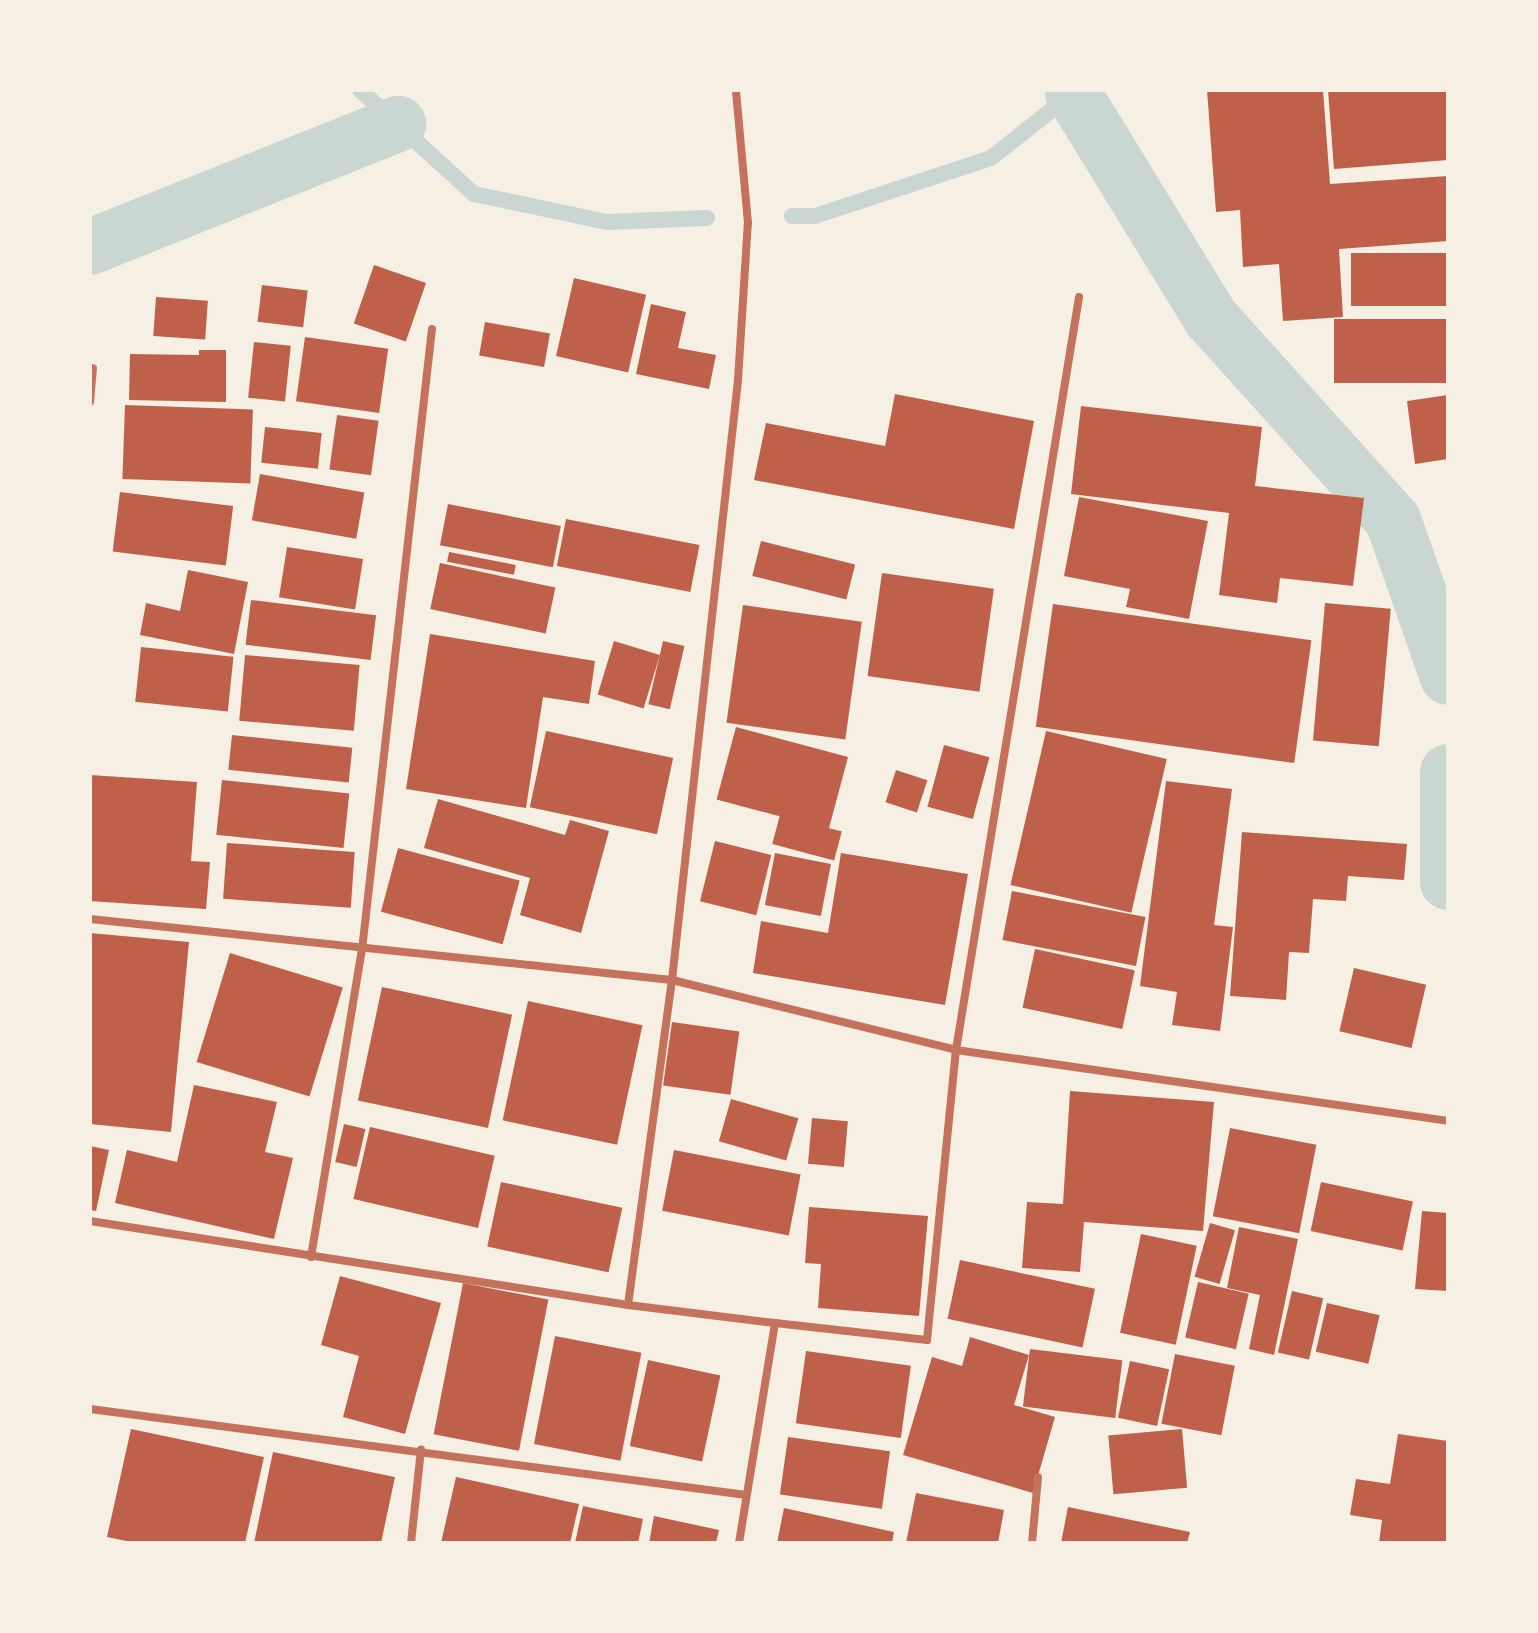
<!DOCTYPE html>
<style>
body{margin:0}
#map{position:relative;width:1538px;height:1633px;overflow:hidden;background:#f6efe4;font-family:"Source Sans 3",sans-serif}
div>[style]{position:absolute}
.stream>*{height:16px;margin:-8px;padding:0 8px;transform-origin:8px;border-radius:8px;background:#c9d6d2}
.canal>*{height:56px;margin:-28px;padding:0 28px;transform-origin:28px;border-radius:28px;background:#c9d6d2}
.building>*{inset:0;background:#bf614a;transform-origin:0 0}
.minor>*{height:8px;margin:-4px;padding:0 4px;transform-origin:4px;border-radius:4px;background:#c5725c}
span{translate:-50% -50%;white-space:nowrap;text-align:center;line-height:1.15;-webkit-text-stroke:7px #f6efe4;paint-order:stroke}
.frame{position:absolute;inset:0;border:92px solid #f6efe4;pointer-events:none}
</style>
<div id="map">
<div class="stream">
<div style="left:360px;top:90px;width:154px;rotate:42.4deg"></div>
<div style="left:474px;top:194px;width:136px;rotate:11.9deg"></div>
<div style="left:607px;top:222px;width:100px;rotate:-2.3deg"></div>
<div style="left:792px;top:216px;width:23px"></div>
<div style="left:815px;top:216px;width:185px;rotate:-18.2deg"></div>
<div style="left:991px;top:158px;width:110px;rotate:-38.3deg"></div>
</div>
<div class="canal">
<div style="left:1073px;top:93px;width:264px;rotate:58.5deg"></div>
<div style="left:1211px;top:318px;width:272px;rotate:48deg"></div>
<div style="left:1393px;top:520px;width:166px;rotate:70.7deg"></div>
<div style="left:90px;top:247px;width:332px;rotate:-21.8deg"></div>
<div style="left:1448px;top:772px;width:110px;rotate:90deg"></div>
</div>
<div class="building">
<div style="clip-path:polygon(1207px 90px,1323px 90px,1330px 184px,1448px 176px,1448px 241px,1339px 249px,1343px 317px,1283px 321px,1279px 264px,1243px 267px,1240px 210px,1216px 212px)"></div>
<div style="clip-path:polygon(1328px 90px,1448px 90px,1448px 160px,1334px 169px)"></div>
<div style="left:1448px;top:253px;width:53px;height:97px;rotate:90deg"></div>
<div style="left:374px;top:265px;width:55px;height:62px;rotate:19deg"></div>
<div style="left:574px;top:278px;width:74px;height:80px;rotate:13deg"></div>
<div style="left:262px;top:285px;width:46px;height:37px;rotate:7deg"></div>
<div style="left:156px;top:297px;width:52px;height:39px;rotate:4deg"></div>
<div style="clip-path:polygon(651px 304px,686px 312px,678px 348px,716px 355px,709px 389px,636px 374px)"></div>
<div style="left:1448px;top:319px;width:64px;height:114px;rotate:90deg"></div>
<div style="left:485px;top:322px;width:66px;height:34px;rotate:10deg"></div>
<div style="left:305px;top:337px;width:84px;height:65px;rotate:8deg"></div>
<div style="left:254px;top:342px;width:37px;height:56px;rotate:6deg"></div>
<div style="clip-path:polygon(199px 350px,226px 350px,226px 402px,129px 400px,130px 354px,199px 355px)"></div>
<div style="clip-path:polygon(895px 394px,1034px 421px,1014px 529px,754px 480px,766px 423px,885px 446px)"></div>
<div style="clip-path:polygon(1448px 395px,1448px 459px,1415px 464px,1407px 401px)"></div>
<div style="left:125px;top:405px;width:128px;height:74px;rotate:2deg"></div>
<div style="clip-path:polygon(1081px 406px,1262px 427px,1255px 486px,1364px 498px,1353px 586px,1280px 578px,1277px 603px,1219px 595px,1229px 513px,1071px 494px)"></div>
<div style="left:337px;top:415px;width:42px;height:55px;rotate:8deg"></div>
<div style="left:265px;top:427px;width:57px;height:36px;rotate:6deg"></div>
<div style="left:260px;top:474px;width:106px;height:47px;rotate:10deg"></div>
<div style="left:120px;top:492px;width:114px;height:60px;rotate:7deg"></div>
<div style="clip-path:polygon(1079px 497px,1208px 521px,1189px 619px,1126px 607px,1130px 589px,1064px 576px)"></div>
<div style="left:448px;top:504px;width:115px;height:42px;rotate:11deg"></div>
<div style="left:566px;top:519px;width:136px;height:48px;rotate:11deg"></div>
<div style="left:761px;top:541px;width:97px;height:36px;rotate:14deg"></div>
<div style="left:287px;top:547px;width:77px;height:51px;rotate:9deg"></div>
<div style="left:449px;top:552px;width:68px;height:10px;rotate:11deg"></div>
<div style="left:440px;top:563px;width:118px;height:47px;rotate:12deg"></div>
<div style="clip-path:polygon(188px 570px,248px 582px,234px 654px,140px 635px,146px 603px,180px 611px)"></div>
<div style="left:882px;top:573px;width:113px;height:104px;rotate:8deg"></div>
<div style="left:251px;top:600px;width:126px;height:45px;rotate:7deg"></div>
<div style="left:1325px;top:603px;width:66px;height:138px;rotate:5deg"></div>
<div style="left:1053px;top:604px;width:261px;height:124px;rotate:8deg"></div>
<div style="left:743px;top:605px;width:120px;height:119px;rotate:8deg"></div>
<div style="clip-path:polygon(430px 634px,595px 661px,589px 704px,543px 697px,526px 808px,406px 789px)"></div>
<div style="left:614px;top:641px;width:48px;height:56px;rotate:17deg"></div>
<div style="left:663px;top:641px;width:22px;height:65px;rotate:13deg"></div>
<div style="left:141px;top:647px;width:93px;height:55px;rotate:6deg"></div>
<div style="left:245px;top:655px;width:115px;height:66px;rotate:5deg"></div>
<div style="left:736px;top:727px;width:116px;height:75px;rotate:15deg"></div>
<div style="left:546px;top:731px;width:130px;height:78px;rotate:12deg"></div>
<div style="left:1046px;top:731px;width:124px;height:158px;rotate:13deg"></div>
<div style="left:232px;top:735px;width:121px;height:35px;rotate:6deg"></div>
<div style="left:944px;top:745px;width:47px;height:64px;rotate:15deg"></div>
<div style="left:896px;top:770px;width:33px;height:34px;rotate:18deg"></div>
<div style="clip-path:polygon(90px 775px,197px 782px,191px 861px,210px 862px,206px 909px,90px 901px)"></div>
<div style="left:222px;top:780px;width:128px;height:55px;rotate:6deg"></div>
<div style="clip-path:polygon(1166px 781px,1232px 789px,1214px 925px,1233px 927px,1220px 1031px,1172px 1025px,1177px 992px,1140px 986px)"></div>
<div style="clip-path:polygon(438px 799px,565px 835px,570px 820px,609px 831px,581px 933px,520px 915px,530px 878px,424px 848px)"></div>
<div style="left:780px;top:815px;width:64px;height:30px;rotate:15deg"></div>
<div style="clip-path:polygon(1242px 832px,1407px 844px,1404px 880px,1348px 876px,1346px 901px,1313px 899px,1309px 953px,1289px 952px,1286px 1000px,1230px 996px)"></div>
<div style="left:715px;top:841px;width:58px;height:62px;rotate:14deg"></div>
<div style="left:227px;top:843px;width:128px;height:56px;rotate:4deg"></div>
<div style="left:398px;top:848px;width:126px;height:66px;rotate:15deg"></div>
<div style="left:775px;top:853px;width:57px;height:53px;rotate:11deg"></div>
<div style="clip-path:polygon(841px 853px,968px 874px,945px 1005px,753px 973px,761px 921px,828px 933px)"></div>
<div style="left:1012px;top:891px;width:136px;height:50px;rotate:11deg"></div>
<div style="clip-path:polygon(90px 933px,189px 942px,171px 1132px,90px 1124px)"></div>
<div style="left:1035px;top:949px;width:102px;height:60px;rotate:12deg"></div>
<div style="left:230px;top:953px;width:118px;height:114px;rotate:17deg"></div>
<div style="left:1354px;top:968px;width:74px;height:65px;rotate:13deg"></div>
<div style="left:382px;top:987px;width:133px;height:116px;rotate:12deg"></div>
<div style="left:528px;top:1001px;width:117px;height:122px;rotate:12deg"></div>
<div style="left:672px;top:1022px;width:68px;height:64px;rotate:8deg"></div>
<div style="clip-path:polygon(194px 1085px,277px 1102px,265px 1152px,293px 1158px,274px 1239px,115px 1203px,127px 1150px,177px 1162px)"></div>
<div style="clip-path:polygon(1070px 1091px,1214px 1102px,1203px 1231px,1084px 1222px,1080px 1272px,1022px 1268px,1027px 1202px,1063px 1204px)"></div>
<div style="left:731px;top:1099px;width:70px;height:44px;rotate:16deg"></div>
<div style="left:812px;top:1118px;width:36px;height:46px;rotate:5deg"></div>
<div style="left:344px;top:1124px;width:22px;height:39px;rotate:13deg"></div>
<div style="left:370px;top:1127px;width:128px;height:74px;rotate:13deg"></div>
<div style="left:1230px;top:1128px;width:88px;height:90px;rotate:11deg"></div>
<div style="clip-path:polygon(90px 1146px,109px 1150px,96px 1211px,90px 1210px)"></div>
<div style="left:674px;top:1150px;width:129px;height:62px;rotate:11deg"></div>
<div style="left:501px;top:1182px;width:124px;height:66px;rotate:12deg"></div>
<div style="left:1321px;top:1182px;width:94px;height:50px;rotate:12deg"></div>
<div style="clip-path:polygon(809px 1207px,928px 1216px,919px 1316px,818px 1308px,821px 1264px,805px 1263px)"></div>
<div style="clip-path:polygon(1422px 1211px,1448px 1213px,1448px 1291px,1415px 1289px)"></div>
<div style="left:1210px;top:1223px;width:26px;height:56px;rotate:16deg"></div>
<div style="clip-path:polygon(1239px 1227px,1298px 1239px,1274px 1355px,1249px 1349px,1260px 1295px,1227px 1288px)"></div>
<div style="left:1141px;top:1234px;width:57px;height:101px;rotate:12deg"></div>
<div style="left:960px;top:1260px;width:138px;height:60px;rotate:12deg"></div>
<div style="clip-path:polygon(340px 1276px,441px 1303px,405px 1434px,343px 1417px,359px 1356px,321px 1345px)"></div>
<div style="left:1198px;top:1282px;width:52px;height:57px;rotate:13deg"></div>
<div style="left:463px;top:1283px;width:87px;height:154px;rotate:11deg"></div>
<div style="left:1292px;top:1291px;width:32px;height:63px;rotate:13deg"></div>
<div style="left:1327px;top:1303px;width:54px;height:50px;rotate:13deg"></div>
<div style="left:555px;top:1336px;width:88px;height:110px;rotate:11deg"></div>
<div style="clip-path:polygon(970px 1337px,1029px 1355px,1014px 1405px,1055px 1417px,1033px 1493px,903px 1455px,932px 1357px,962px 1366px)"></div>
<div style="left:1030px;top:1349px;width:93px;height:58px;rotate:7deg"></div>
<div style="left:806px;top:1351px;width:106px;height:73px;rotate:8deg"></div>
<div style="left:1175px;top:1354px;width:61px;height:71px;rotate:11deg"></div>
<div style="left:648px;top:1360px;width:74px;height:88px;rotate:12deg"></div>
<div style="left:1130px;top:1361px;width:40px;height:58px;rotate:12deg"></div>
<div style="clip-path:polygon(131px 1429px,264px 1457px,245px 1543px,136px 1543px,107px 1537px)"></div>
<div style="left:1182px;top:1429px;width:59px;height:74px;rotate:85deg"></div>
<div style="clip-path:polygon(1398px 1434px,1448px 1441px,1448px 1543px,1379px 1543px,1382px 1520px,1350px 1515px,1356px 1479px,1390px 1484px)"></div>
<div style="left:788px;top:1437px;width:103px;height:58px;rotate:8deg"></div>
<div style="clip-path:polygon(273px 1452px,395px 1477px,381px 1543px,254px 1543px)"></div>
<div style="clip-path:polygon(456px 1477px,579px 1504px,570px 1543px,441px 1543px)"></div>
<div style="clip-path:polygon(916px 1493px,1004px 1510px,998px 1543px,906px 1543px)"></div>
<div style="clip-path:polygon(583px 1506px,643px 1519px,638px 1543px,575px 1543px)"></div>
<div style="clip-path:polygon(1068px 1507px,1190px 1532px,1187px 1543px,1061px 1543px)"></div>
<div style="clip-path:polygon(784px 1508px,894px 1532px,892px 1543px,777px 1543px)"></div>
<div style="clip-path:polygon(654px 1516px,719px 1530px,716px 1543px,649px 1543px)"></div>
</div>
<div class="minor">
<div style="left:90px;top:402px;width:34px;rotate:-85deg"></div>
<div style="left:90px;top:919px;width:585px;rotate:5.98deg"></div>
<div style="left:672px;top:980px;width:292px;rotate:13.8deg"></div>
<div style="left:956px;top:1050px;width:497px;rotate:8.2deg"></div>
<div style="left:90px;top:1221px;width:545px;rotate:8.87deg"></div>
<div style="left:628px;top:1305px;width:148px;rotate:7deg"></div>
<div style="left:311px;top:1257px;width:311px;rotate:-80.6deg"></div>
<div style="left:362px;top:950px;width:625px;rotate:-83.57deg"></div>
<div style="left:628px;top:1305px;width:328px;rotate:-82.3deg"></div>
<div style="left:672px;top:980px;width:604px;rotate:-83.72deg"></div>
<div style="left:738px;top:380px;width:157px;rotate:-86.4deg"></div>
<div style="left:748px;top:223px;width:134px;rotate:-95.2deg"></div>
<div style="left:90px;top:1409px;width:662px;rotate:7.47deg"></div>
<div style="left:411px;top:1543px;width:94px;rotate:-83.9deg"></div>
<div style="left:739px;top:1543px;width:223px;rotate:-80.7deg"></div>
<div style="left:775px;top:1323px;width:153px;rotate:6.4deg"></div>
<div style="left:927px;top:1340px;width:291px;rotate:-84.3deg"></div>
<div style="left:956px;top:1050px;width:763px;rotate:-80.72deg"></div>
<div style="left:1032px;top:1543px;width:66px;rotate:-84.8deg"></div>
</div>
<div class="frame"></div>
</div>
